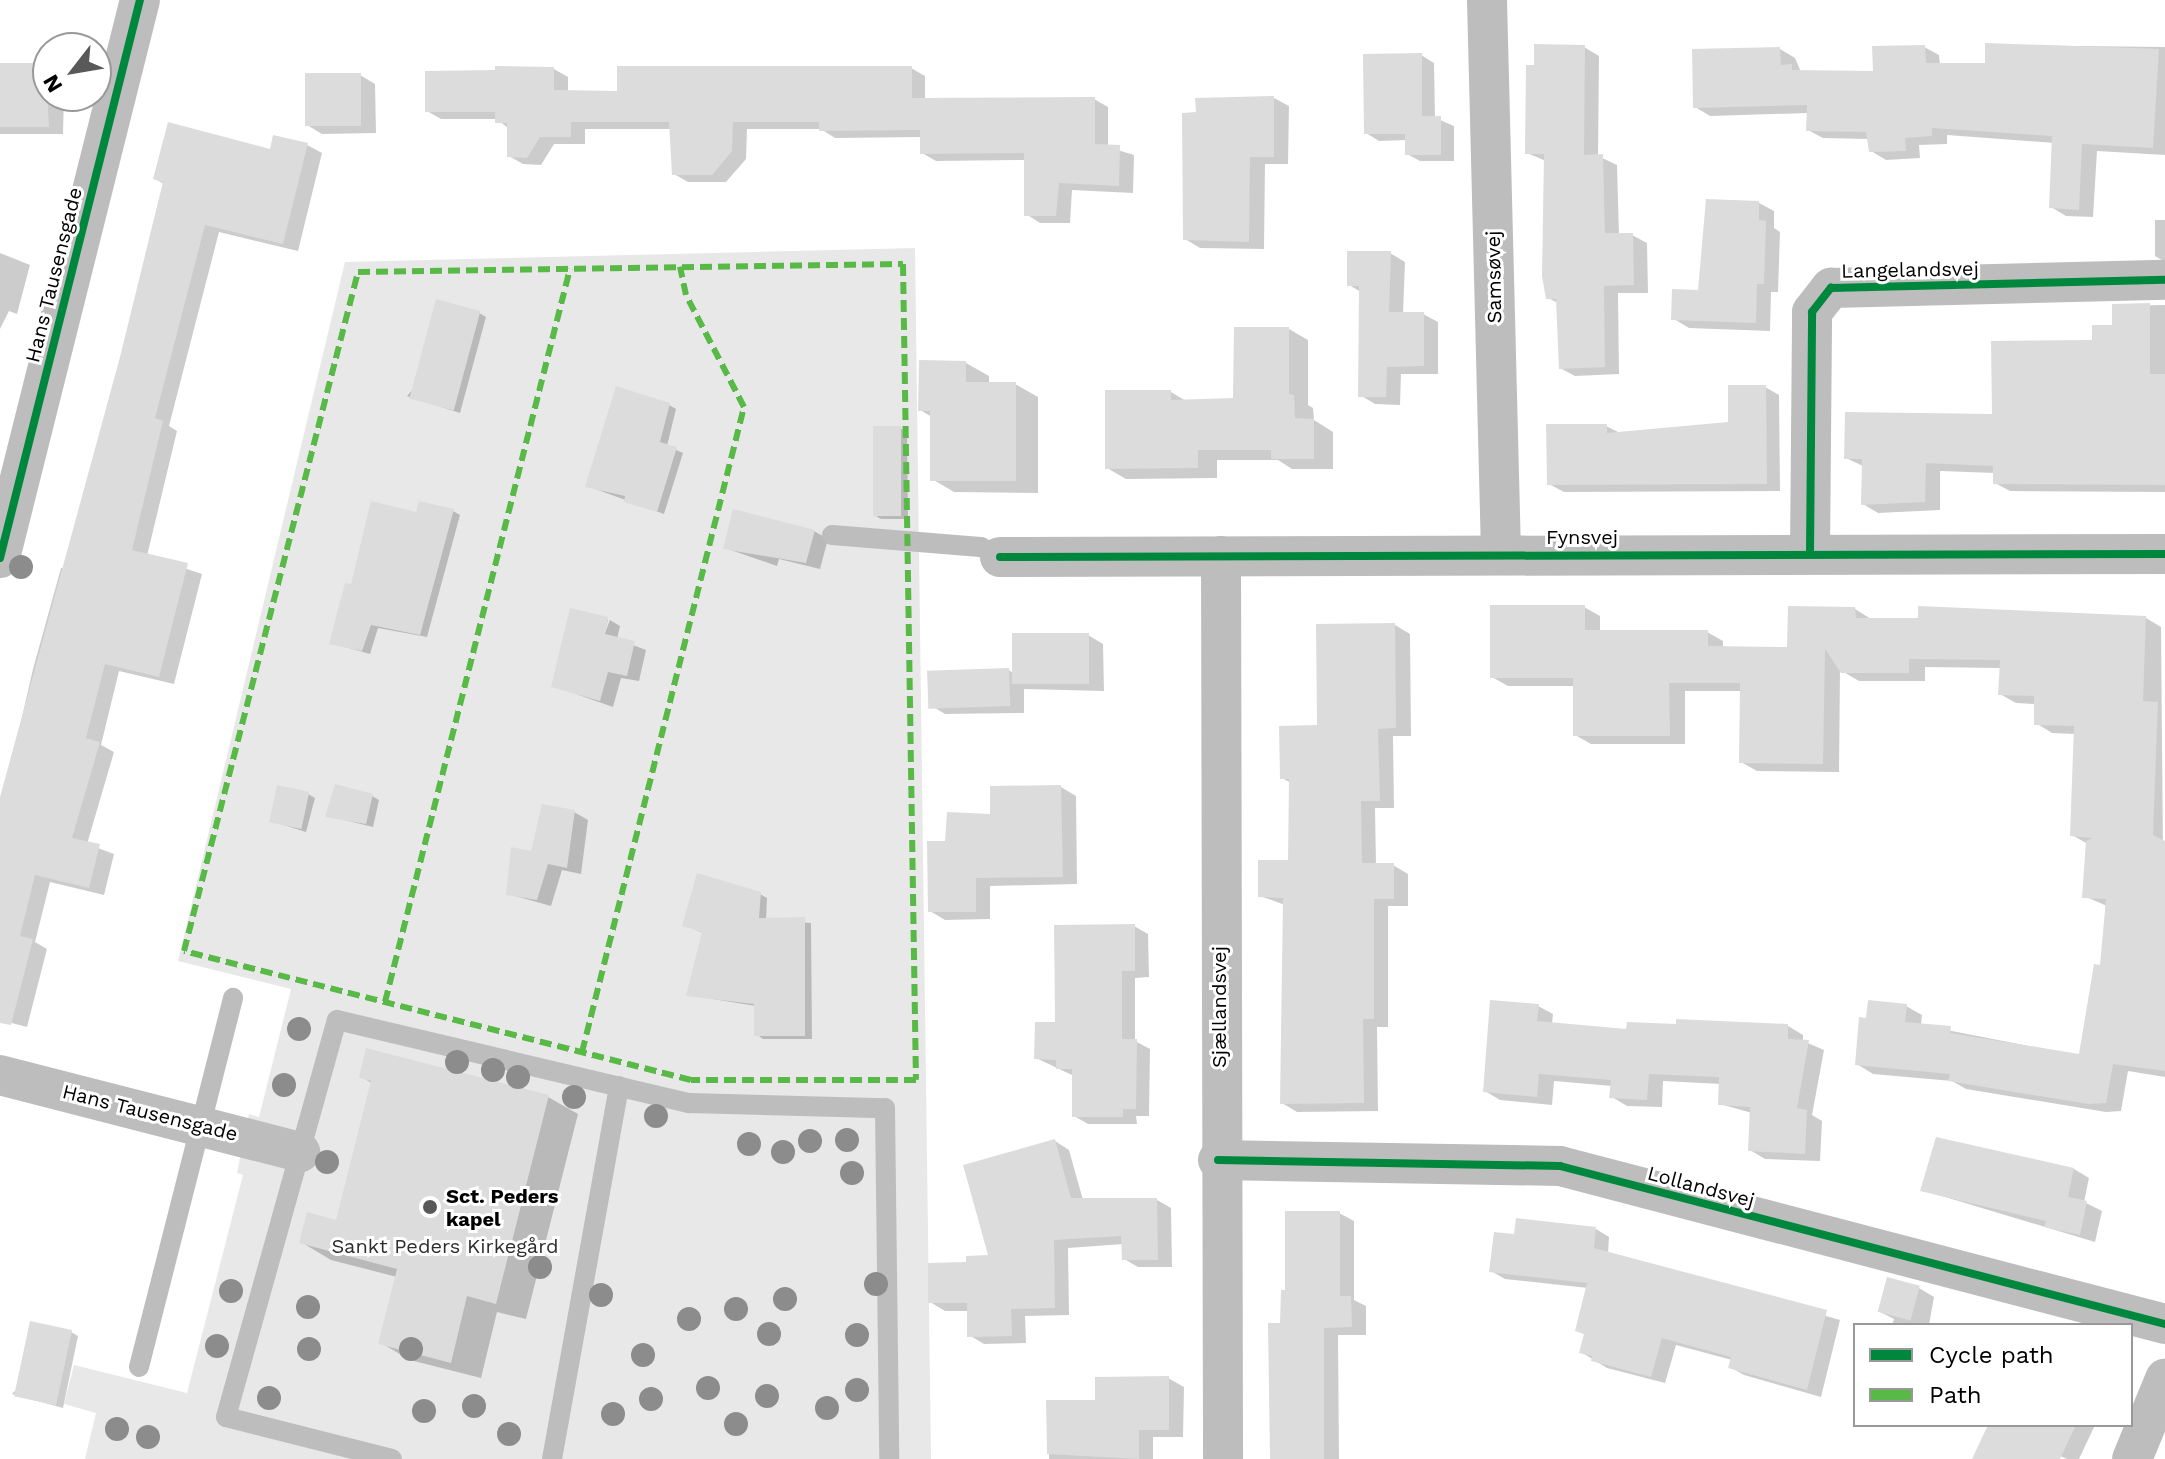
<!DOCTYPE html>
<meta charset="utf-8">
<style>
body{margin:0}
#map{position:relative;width:2165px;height:1459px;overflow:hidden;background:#fff;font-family:"Work Sans",sans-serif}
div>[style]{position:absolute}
.green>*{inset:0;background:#e8e8e8}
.shadow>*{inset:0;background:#0003}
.building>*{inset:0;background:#dcdcdc;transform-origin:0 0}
.lane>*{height:20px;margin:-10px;padding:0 10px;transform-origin:10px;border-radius:10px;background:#bdbdbd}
.street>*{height:40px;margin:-20px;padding:0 20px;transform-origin:20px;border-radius:20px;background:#bdbdbd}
.quiet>*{height:6px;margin-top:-3px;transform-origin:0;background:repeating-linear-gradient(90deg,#58b947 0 12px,transparent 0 18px)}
.cycleway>*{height:8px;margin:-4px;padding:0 4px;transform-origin:4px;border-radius:4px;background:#00873e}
.trees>*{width:24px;height:24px;margin:-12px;border-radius:50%;background:#8c8c8c}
.dots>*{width:22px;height:22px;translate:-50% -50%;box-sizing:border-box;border:4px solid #fff;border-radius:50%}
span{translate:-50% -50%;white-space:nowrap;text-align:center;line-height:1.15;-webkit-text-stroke:6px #fff;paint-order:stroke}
.street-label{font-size:20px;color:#000}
.poi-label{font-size:20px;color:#000;font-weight:700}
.left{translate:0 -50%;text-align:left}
.park-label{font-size:20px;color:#2d2d2d}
.legend{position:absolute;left:1853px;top:1323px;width:280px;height:104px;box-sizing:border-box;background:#fff;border:2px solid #999;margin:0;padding:10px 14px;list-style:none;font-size:24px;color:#000}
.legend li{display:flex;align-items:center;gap:16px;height:40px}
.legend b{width:40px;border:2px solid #999}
.north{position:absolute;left:32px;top:32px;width:80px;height:80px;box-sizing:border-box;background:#fff;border:2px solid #999;border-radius:50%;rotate:239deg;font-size:22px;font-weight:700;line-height:32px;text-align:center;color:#000}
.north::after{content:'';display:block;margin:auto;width:28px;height:36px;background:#595959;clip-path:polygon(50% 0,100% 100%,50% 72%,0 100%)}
</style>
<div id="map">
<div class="green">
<div style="clip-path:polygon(915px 248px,931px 1459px,85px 1459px,96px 1413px,64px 1404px,74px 1365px,187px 1393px,243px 1175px,237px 1173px,249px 1114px,259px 1117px,291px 989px,178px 961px,345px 262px)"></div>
</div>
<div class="shadow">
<div style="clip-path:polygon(1987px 45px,2165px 47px,2165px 155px,2097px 151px,2093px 217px,2066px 216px,2051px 207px,2054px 143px,1947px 135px,1947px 144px,1919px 145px,1920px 158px,1886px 160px,1871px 151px,1869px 139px,1823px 138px,1808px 130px,1808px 113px,1710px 116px,1695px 107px,1780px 49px,1795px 58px,1801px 72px,1875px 73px,1924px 47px,1939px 55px,1940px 65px,1987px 65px)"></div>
<div style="clip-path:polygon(1584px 47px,1599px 56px,1598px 156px,1617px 165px,1619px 235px,1632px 235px,1647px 243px,1648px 293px,1618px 293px,1619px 374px,1575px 376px,1560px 368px,1558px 303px,1548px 298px,1546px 161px,1527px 153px)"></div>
<div style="clip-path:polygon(1421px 55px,1434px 63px,1435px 118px,1454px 126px,1454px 161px,1420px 161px,1407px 154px,1407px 140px,1379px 141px,1366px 133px)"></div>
<div style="clip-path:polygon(0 65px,38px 65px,48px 71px,48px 96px,64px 96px,63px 134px,0 134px)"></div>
<div style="clip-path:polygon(911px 68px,925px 76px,925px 100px,1094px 99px,1108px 107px,1108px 147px,1134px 155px,1133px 193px,1072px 190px,1070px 223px,1040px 223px,1026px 214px,1026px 160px,936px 161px,922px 153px,922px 137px,835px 138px,821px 129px,747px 129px,746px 159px,726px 182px,688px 182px,674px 174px,671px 129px,585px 129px,585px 144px,554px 144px,541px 165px,523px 164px,509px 156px,509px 129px,497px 119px,441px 119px,427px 111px,554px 69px,568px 77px,568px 93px,619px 93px)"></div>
<div style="clip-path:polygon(360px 75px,375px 84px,376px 133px,322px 134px,307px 125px)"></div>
<div style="clip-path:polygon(1274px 98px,1289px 106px,1288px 164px,1265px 164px,1264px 249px,1200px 248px,1185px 239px)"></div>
<div style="clip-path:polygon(307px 145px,322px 153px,298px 251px,219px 232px,169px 426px,177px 431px,147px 556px,202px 574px,174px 684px,119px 671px,101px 745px,114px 752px,87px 844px,114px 854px,104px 895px,50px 882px,35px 942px,47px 949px,27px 1027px,0 1020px,0 813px,33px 669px,61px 568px,68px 569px,164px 184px,155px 179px)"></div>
<div style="clip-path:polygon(1759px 203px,1774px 211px,1774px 228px,1780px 232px,1778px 292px,1771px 292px,1770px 331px,1689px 328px,1674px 319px,1700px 292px)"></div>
<div style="clip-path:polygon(2155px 220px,2165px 220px,2165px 262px,2155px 256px)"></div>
<div style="clip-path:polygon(0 253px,30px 265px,17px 314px,9px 311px,0 329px)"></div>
<div style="clip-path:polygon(1390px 253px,1405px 262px,1403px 314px,1423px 314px,1438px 322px,1438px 374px,1401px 374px,1400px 405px,1375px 404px,1360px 395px,1361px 292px,1349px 285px)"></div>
<div style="clip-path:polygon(2165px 305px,2165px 492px,2010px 491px,1995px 483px,1995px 473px,1940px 471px,1940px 510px,1878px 513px,1863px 504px,1863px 466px,1846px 458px,1994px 416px,2114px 327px,2114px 306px)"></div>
<div style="clip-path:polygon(479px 313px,486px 317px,460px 413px,407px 396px)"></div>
<div style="clip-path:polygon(1289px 329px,1308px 340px,1308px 405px,1313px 408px,1314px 420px,1333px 432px,1333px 469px,1292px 469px,1278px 460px,1217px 460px,1217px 478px,1126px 479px,1107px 468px,1171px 392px,1186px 401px,1235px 400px)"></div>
<div style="clip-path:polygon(966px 363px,989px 376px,989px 384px,1015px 384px,1038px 397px,1038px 493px,954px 492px,932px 479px,932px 417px,920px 410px)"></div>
<div style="clip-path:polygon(1765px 387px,1779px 395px,1780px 491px,1564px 492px,1549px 484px,1606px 426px,1620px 433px,1730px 424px)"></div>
<div style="clip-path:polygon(669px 405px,676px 409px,667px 446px,683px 453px,664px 514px,587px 486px)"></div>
<div style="clip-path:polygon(900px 428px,907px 432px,908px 519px,881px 519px,874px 515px)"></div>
<div style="clip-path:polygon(453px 511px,460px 515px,427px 637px,378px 628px,370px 654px,331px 643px,352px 587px,417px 514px)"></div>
<div style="clip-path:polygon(814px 531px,828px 539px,820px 569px,779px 559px,777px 566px,725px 548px)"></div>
<div style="clip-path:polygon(1584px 607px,1600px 616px,1600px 632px,1707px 632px,1723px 641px,1723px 649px,1789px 649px,1855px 609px,1871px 619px,2146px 618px,2161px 627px,2165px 1077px,2128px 1071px,2121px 1111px,2106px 1112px,1966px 1089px,1952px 1081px,1873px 1074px,1857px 1064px,1868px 1020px,1906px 1006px,1922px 1015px,1921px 1025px,2081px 1056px,2102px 968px,2107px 906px,2084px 896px,2088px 844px,2072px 835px,2076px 734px,2052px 733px,2036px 723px,2036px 704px,2016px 703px,2000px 694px,2001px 668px,1925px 667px,1925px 681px,1859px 681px,1840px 670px,1839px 772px,1757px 771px,1741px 762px,1741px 691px,1685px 691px,1685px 744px,1591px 744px,1575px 735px,1575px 686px,1508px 686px,1492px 677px)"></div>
<div style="clip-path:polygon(571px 610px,608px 620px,601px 643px,610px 620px,620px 626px,617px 639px,646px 650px,639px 681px,621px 678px,613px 707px,553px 686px)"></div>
<div style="clip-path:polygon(1395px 625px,1410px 634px,1411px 736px,1393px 736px,1394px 808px,1375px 808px,1376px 865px,1393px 865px,1408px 874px,1408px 906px,1388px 906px,1388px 1027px,1377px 1027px,1378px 1111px,1297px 1112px,1282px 1103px,1285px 905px,1260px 896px,1290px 862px,1291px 783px,1282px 778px)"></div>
<div style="clip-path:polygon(1088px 635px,1103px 644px,1104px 691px,1024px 689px,1024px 713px,945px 714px,930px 705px,1009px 670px,1014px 674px)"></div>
<div style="clip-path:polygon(1061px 787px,1076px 796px,1077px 884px,990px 886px,990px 919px,945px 920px,930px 911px,992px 816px)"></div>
<div style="clip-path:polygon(308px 794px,315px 798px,306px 832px,271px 821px)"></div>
<div style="clip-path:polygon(372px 796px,379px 800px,373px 827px,328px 816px)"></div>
<div style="clip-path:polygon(574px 812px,588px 820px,581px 874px,562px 870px,551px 906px,508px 894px)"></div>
<div style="clip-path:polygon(760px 894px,767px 898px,766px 920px,811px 923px,812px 1039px,763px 1039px,756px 1034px,756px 1006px,688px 995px,703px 933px,684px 925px)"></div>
<div style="clip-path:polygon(1134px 926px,1148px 934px,1149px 977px,1135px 978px,1135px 1041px,1150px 1049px,1149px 1116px,1136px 1116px,1137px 1124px,1088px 1124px,1074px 1116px,1074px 1076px,1036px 1058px)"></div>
<div style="clip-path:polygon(1538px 1006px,1553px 1014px,1552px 1024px,1628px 1031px,1788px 1026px,1803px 1035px,1803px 1041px,1824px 1050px,1812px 1115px,1822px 1121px,1820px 1161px,1765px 1159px,1750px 1150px,1752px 1113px,1720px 1104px,1721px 1084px,1663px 1081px,1662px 1107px,1627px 1106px,1612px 1097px,1612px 1086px,1554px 1081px,1552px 1105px,1500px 1100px,1485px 1091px)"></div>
<div style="clip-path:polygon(361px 1077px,548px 1097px,578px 1114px,526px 1319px,497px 1312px,481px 1378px,410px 1360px,381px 1343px,397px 1277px,331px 1260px,301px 1242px,337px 1222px,372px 1083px)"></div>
<div style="clip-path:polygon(1055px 1141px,1069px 1150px,1083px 1200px,1157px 1200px,1171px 1208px,1172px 1267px,1138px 1267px,1124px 1259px,1123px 1244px,1068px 1248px,1069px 1315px,1025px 1316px,1026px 1343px,984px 1344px,969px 1335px,969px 1311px,945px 1311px,930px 1302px,968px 1264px,991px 1257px)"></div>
<div style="clip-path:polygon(2074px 1169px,2089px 1178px,2084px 1202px,2102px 1211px,2095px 1242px,1922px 1190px)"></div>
<div style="clip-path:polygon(1339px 1213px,1354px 1221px,1354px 1300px,1366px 1306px,1366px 1335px,1338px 1335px,1339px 1459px,1272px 1459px,1287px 1292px)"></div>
<div style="clip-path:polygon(1596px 1229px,1609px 1237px,1608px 1254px,1840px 1320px,1821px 1397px,1744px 1375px,1730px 1367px,1732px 1360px,1676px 1345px,1665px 1383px,1607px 1368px,1581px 1352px,1586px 1335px,1577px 1330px,1588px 1288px,1505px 1279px,1491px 1271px,1516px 1236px)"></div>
<div style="clip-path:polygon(1919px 1288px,1934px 1297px,1929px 1325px,1892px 1325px,1894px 1319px,1880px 1312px)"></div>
<div style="clip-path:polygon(71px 1332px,78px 1336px,63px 1408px,12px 1394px)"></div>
<div style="clip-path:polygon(1168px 1378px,1184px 1387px,1183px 1437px,1153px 1437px,1153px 1459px,1049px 1459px,1048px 1402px,1097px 1401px)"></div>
<div style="clip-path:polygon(1991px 1425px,2095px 1425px,2079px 1459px,2067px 1459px)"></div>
</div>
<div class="building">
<div style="clip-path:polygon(1985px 43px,2159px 49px,2153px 148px,2082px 144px,2079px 210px,2049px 208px,2052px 136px,1932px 128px,1932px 136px,1905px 138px,1906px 151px,1869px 152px,1866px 132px,1806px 131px,1807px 105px,1693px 108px,1692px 49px,1780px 47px,1781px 65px,1792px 64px,1792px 70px,1873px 71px,1872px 46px,1925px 45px,1926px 63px,1985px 63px)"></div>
<div style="clip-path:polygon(1534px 44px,1585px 45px,1584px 155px,1603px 154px,1605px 233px,1633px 233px,1634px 285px,1604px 286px,1605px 367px,1559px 369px,1556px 299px,1546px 299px,1542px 276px,1544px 154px,1525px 154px,1526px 65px,1534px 65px)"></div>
<div style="clip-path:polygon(1422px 53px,1422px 116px,1441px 116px,1441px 155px,1405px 155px,1405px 134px,1364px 134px,1363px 54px)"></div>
<div style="clip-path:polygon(0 63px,39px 63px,38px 73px,46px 73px,49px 127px,0 127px)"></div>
<div style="clip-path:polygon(495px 66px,554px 67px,554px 90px,617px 91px,617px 66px,912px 66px,912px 98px,1095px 97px,1095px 144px,1120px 145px,1119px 186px,1059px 183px,1056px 216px,1024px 216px,1024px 153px,920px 154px,920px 130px,819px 131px,819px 122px,733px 122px,732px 151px,712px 175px,672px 175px,669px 122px,571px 122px,571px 137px,540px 137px,527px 158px,507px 157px,507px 123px,495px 123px,495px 112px,425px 112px,425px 71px,495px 70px)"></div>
<div style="left:305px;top:73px;width:56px;height:53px"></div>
<div style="clip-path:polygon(1274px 96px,1274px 157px,1250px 157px,1249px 242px,1183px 240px,1182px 113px,1196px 112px,1195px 98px)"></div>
<div style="clip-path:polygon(168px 122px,270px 149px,273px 135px,308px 143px,283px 244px,205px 225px,155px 418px,163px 421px,132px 550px,188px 563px,159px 677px,105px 664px,86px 738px,100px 742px,72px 838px,100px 844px,89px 888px,35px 875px,20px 936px,33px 939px,11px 1025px,0 1023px,0 797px,120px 357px,163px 182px,153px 179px)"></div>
<div style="clip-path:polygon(1706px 199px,1759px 201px,1759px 220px,1766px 221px,1764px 284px,1757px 284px,1756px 323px,1671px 320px,1672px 289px,1698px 290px)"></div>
<div style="clip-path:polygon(1347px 251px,1391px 251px,1389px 312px,1424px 312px,1424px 366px,1387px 367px,1386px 397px,1358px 397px,1359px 286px,1347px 286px)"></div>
<div style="left:436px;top:299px;width:46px;height:103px;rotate:15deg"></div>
<div style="clip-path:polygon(2150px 303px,2150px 374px,2165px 374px,2165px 485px,1993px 484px,1993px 466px,1926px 463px,1925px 502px,1861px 505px,1862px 459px,1844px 459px,1845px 412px,1992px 414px,1991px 341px,2092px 340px,2092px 325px,2112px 325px,2112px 304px)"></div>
<div style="clip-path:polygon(1234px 327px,1289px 327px,1289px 394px,1294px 395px,1295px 418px,1314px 419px,1314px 459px,1271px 459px,1271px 450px,1198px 450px,1198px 468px,1105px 469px,1105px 390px,1171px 390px,1171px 400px,1233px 398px)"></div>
<div style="clip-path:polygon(919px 360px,966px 361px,966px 382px,1016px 382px,1016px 481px,930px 481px,930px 411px,918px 411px)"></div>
<div style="clip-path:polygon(1728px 385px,1766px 385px,1767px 484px,1547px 485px,1546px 424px,1607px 424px,1607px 433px,1728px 422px)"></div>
<div style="clip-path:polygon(616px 386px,670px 403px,660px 442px,677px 447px,657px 512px,624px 502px,625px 496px,585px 487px)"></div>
<div style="left:873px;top:426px;width:28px;height:90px"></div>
<div style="clip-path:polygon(371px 501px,416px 512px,419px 501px,454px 509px,420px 635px,371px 625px,362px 651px,329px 644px,345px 583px,351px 584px)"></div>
<div style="clip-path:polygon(733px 509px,815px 530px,806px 563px,723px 549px)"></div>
<div style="clip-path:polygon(1490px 605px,1585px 605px,1585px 630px,1708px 630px,1708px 646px,1787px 647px,1788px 606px,1855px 607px,1856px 618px,1918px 618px,1918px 606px,2146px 616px,2143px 701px,2158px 702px,2153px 835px,2165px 841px,2165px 1071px,2113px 1064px,2106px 1103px,2088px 1104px,1948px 1081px,1950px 1074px,1855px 1065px,1859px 1017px,1866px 1018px,1868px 1000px,1907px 1004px,1905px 1022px,1951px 1026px,1950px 1033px,2079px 1054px,2094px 964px,2100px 965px,2106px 899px,2082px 898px,2086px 841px,2092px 838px,2070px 836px,2074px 726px,2034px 725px,2034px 696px,1998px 695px,2000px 660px,1909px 659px,1909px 673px,1841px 673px,1825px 649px,1823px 764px,1739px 763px,1740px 683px,1669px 683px,1670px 736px,1573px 736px,1573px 678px,1490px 678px)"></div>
<div style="clip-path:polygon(570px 608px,608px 617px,605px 634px,635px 641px,627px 676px,608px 672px,600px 701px,551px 687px)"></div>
<div style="clip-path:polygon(1395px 623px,1396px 728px,1378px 729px,1380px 801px,1361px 801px,1362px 863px,1394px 863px,1394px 899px,1374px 899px,1374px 1019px,1363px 1019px,1364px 1103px,1280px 1104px,1283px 898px,1258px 897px,1258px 860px,1288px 860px,1289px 779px,1280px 779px,1279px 726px,1317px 725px,1316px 624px)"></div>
<div style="left:1012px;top:633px;width:77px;height:51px"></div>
<div style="left:1009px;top:668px;width:38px;height:82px;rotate:88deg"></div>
<div style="clip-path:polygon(335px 784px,373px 794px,366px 824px,325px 817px)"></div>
<div style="left:277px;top:785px;width:33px;height:38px;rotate:12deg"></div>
<div style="clip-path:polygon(1061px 785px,1063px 877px,976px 878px,976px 912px,928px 912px,927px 841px,945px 841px,947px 812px,990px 814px,990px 786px)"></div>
<div style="clip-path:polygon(542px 804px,575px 810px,567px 868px,548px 864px,537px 900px,506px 895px,511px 847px,531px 851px)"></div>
<div style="clip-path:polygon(697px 873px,761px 892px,759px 918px,805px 917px,805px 1036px,754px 1036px,754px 1004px,686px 996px,702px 932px,682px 926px)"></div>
<div style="clip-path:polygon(1135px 924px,1135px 971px,1122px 971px,1122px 1039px,1137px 1039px,1136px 1109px,1123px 1109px,1123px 1117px,1072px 1117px,1072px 1069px,1056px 1069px,1056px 1060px,1034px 1059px,1035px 1022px,1055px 1022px,1054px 925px)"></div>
<div style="clip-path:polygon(1490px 1000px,1539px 1004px,1537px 1021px,1626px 1029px,1627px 1022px,1676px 1024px,1676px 1019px,1788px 1024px,1788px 1039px,1809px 1040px,1797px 1108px,1807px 1110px,1805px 1154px,1748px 1151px,1750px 1107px,1718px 1105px,1719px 1077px,1649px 1074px,1647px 1100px,1609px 1098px,1611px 1080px,1539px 1074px,1537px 1097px,1483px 1092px)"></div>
<div style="clip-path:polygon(366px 1048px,549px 1095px,496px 1304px,467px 1296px,451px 1363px,378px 1344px,397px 1269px,299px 1243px,307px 1212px,336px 1220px,371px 1081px,359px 1078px)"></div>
<div style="clip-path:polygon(1936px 1137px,2074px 1168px,2068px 1197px,2087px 1201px,2080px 1235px,2044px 1227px,2046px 1221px,1920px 1191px)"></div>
<div style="clip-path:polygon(1055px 1139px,1071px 1198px,1157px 1198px,1158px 1260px,1122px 1260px,1121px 1236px,1054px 1240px,1055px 1308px,1011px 1309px,1012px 1336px,967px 1337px,967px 1303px,928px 1303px,928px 1263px,966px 1262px,966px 1256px,988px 1255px,963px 1165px)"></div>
<div style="clip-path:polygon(1285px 1211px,1340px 1211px,1340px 1296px,1351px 1296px,1352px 1327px,1324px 1328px,1324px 1459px,1270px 1459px,1268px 1323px,1280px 1323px,1281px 1290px,1285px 1290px)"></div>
<div style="clip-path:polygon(1516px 1218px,1596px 1227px,1594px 1248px,1827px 1310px,1807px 1390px,1728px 1368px,1731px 1357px,1662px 1338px,1651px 1377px,1591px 1361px,1592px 1356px,1579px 1353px,1584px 1334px,1575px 1331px,1587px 1283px,1489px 1272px,1494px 1232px,1514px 1234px)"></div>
<div style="left:1887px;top:1277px;width:34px;height:36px;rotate:15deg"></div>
<div style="left:30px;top:1321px;width:43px;height:77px;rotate:12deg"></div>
<div style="clip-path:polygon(1169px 1376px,1169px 1430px,1139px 1430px,1139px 1459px,1047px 1454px,1046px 1400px,1095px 1400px,1095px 1377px)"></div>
<div style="clip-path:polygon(1988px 1425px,2076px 1425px,2060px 1459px,1972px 1459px)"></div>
</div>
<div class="lane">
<div style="left:832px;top:535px;width:149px;rotate:4.6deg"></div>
<div style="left:981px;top:547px;width:21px;rotate:28deg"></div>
<div style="left:139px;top:1367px;width:381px;rotate:-75.7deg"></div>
<div style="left:392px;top:1459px;width:171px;rotate:-165.8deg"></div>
<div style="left:226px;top:1417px;width:412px;rotate:-74.4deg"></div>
<div style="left:337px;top:1020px;width:362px;rotate:13.3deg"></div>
<div style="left:689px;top:1103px;width:196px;rotate:1.5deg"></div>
<div style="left:885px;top:1108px;width:351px;rotate:89.3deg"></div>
<div style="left:552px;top:1459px;width:379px;rotate:-79.8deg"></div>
</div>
<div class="street">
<div style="left:1487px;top:0;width:553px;rotate:88.55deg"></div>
<div style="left:1810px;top:553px;width:241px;rotate:-89.5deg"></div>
<div style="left:1812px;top:312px;width:31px;rotate:-52deg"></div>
<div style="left:1831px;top:288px;width:334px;rotate:-1.4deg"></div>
<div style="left:1221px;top:556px;width:903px;rotate:89.87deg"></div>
<div style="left:1000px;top:557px;width:1165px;rotate:-0.15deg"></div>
<div style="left:0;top:558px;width:575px;rotate:-75.92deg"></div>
<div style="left:0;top:1075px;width:310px;rotate:14.4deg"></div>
<div style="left:1218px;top:1160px;width:342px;rotate:1deg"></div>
<div style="left:1560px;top:1166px;width:625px;rotate:14.64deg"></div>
<div style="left:2132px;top:1459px;width:87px;rotate:-67.6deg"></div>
</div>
<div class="quiet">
<div style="left:903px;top:264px;width:816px;rotate:89.09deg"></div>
<div style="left:916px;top:1080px;width:225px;rotate:180deg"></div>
<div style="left:691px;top:1080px;width:523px;rotate:-165.72deg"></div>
<div style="left:184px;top:951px;width:701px;rotate:-75.63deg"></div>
<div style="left:358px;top:272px;width:545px;rotate:-0.84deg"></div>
<div style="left:385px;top:1002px;width:756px;rotate:-75.84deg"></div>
<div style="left:582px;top:1052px;width:665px;rotate:-75.9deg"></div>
<div style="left:744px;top:407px;width:126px;rotate:-117.4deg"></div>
<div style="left:686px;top:295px;width:29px;rotate:-102deg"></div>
</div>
<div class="cycleway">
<div style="left:1810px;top:553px;width:241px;rotate:-89.5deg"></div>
<div style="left:1812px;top:312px;width:31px;rotate:-52deg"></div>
<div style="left:1831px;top:288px;width:334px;rotate:-1.4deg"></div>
<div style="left:1000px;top:557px;width:1165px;rotate:-0.15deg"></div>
<div style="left:0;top:558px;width:575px;rotate:-75.92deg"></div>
<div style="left:1218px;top:1160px;width:342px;rotate:1deg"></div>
<div style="left:1560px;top:1166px;width:625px;rotate:14.64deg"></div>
</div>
<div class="trees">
<div style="left:21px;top:567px"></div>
<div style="left:299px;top:1029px"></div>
<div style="left:457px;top:1062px"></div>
<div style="left:493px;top:1070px"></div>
<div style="left:518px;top:1077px"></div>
<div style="left:284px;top:1085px"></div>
<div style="left:574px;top:1097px"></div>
<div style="left:656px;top:1116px"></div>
<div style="left:847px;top:1140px"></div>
<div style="left:810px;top:1141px"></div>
<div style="left:749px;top:1144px"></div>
<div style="left:783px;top:1152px"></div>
<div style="left:327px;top:1162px"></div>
<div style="left:852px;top:1173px"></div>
<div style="left:540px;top:1267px"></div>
<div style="left:876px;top:1284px"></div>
<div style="left:231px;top:1291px"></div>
<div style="left:601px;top:1295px"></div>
<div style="left:785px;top:1299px"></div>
<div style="left:308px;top:1307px"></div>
<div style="left:736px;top:1309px"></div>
<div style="left:689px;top:1319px"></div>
<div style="left:769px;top:1334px"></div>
<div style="left:857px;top:1335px"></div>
<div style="left:217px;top:1346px"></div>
<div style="left:309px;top:1349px"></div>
<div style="left:411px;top:1349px"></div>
<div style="left:643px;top:1355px"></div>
<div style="left:708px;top:1388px"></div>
<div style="left:857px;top:1390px"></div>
<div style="left:767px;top:1396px"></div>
<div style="left:269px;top:1398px"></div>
<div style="left:651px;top:1399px"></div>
<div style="left:474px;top:1406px"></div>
<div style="left:827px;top:1408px"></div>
<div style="left:424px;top:1411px"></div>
<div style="left:613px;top:1414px"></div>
<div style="left:736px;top:1424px"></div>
<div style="left:117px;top:1429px"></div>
<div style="left:509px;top:1434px"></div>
<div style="left:148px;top:1437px"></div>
</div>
<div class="dots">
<div style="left:430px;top:1207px;background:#595959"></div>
</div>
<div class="street-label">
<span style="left:1910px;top:270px;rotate:-1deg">Langelandsvej</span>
<span style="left:54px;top:275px;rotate:-76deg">Hans Tausensgade</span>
<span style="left:1494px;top:277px;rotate:-91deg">Samsøvej</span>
<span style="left:1582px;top:537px">Fynsvej</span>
<span style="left:1219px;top:1007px;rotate:-90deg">Sjællandsvej</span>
<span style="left:150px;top:1113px;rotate:14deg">Hans Tausensgade</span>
<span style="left:1701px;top:1187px;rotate:15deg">Lollandsvej</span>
</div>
<div class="poi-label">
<span class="left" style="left:446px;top:1208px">Sct. Peders<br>kapel</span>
</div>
<div class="park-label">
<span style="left:445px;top:1246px">Sankt Peders Kirkegård</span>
</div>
<ul class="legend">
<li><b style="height:10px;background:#00873e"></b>Cycle path</li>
<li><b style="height:10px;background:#58b947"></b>Path</li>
</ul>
<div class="north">N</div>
</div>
